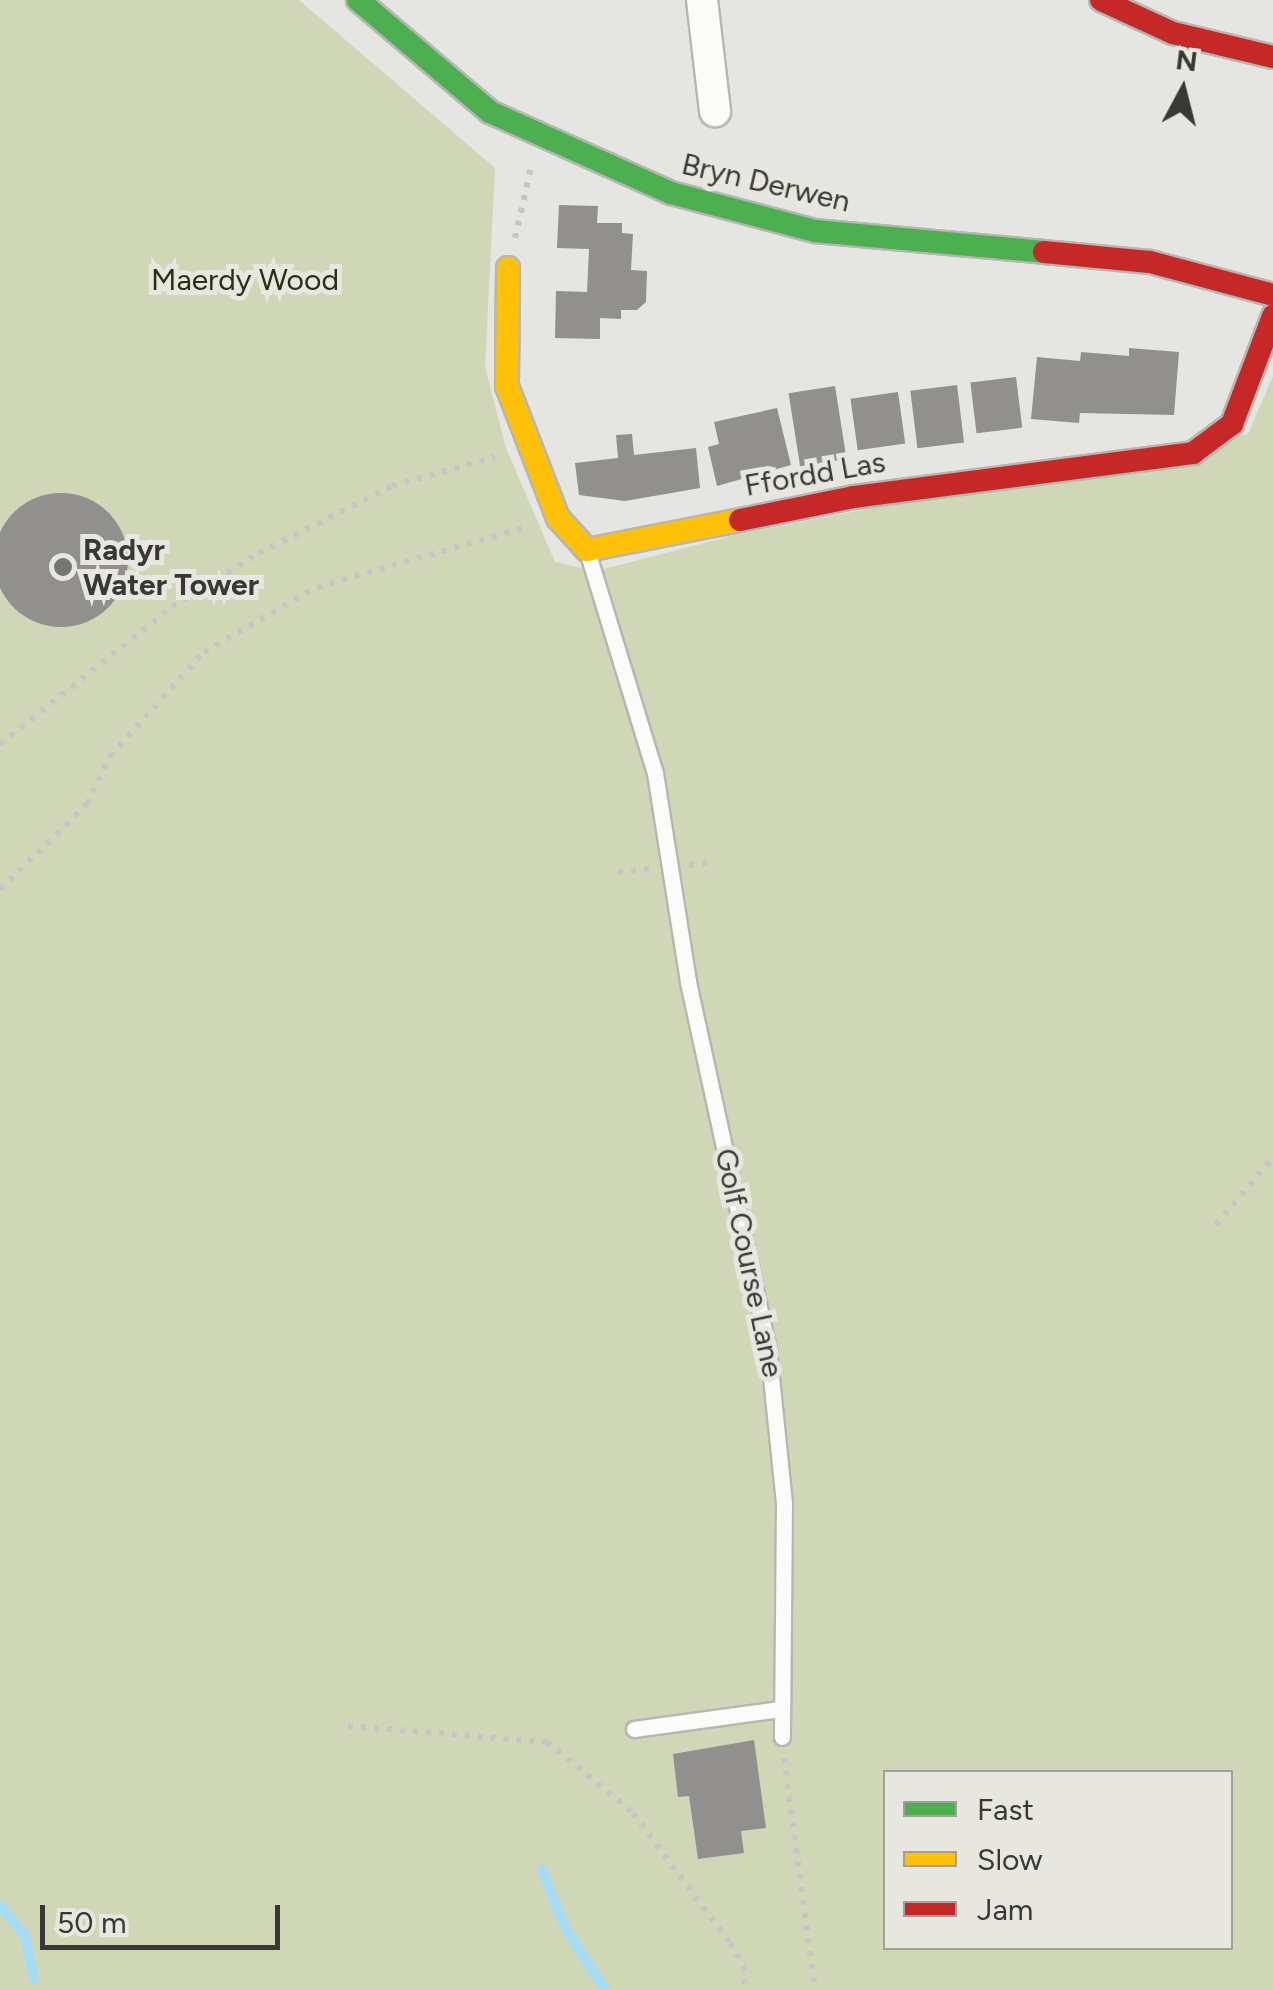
<!DOCTYPE html>
<style>
body{margin:0}
#map{position:relative;width:1273px;height:1990px;overflow:hidden;background:#e5e5e1;font-family:Figtree,sans-serif}
div>[style]{position:absolute}
.green>*{inset:0;background:#cfd7b6}
.stream>*{height:10px;margin:-5px;padding:0 5px;transform-origin:5px;border-radius:5px;background:#a4dcf6}
.building>*{inset:0;background:#91908e;transform-origin:0 0}
.round{border-radius:50%}
.path>*{height:6px;margin-top:-3px;transform-origin:0;background:repeating-linear-gradient(90deg,#c6c6c5 0 5px,transparent 0 13px)}
.roads{filter:drop-shadow(2px 0 #b6b6b3) drop-shadow(-2px 0 #b6b6b3) drop-shadow(0 2px #b6b6b3) drop-shadow(0 -2px #b6b6b3)}
.lane>*{height:15px;margin:-7.5px;padding:0 7.5px;transform-origin:7.5px;border-radius:7.5px;background:#fbfbfa}
.street>*{height:30px;margin:-15px;padding:0 15px;transform-origin:15px;border-radius:15px;background:#fbfbfa}
.fast>*{height:22px;margin:-11px;padding:0 11px;transform-origin:11px;border-radius:11px;background:#4caf50}
.slow>*{height:22px;margin:-11px;padding:0 11px;transform-origin:11px;border-radius:11px;background:#ffc107}
.jam>*{height:22px;margin:-11px;padding:0 11px;transform-origin:11px;border-radius:11px;background:#c62828}
.dots>*{width:28px;height:28px;translate:-50% -50%;box-sizing:border-box;border:5px solid #e7e6df;border-radius:50%}
span{translate:-50% -50%;white-space:nowrap;text-align:center;line-height:1.15;-webkit-text-stroke:10px #e7e6df;paint-order:stroke}
.street-label{font-size:30px;color:#393836}
.park-label{font-size:30px;color:#2a3112}
.poi-label{font-size:30px;color:#393836;font-weight:700}
.left{translate:0 -50%;text-align:left}
.legend{position:absolute;left:883px;top:1770px;width:350px;height:180px;box-sizing:border-box;background:#e7e6df;border:2px solid #a1a09b;margin:0;padding:12px 18px;list-style:none;font-size:30px;color:#393836}
.legend li{display:flex;align-items:center;gap:20px;height:50px}
.legend b{width:50px;border:2px solid #a1a09b}
.north{position:absolute;left:1133px;top:40px;width:100px;height:100px;-webkit-text-stroke:8px #e7e6df;paint-order:stroke;rotate:7deg;font-size:28px;font-weight:700;line-height:40px;text-align:center;color:#393836}
.north::after{content:'';display:block;margin:auto;width:35px;height:45px;background:#393836;clip-path:polygon(50% 0,100% 100%,50% 72%,0 100%)}
.scale{position:absolute;left:40px;top:1905px;width:240px;height:45px;box-sizing:border-box;border:5px solid #393836;border-top:0;padding-left:12px;font-size:30px;line-height:35px;white-space:nowrap;color:#393836;-webkit-text-stroke:8px #e7e6df;paint-order:stroke}
</style>
<div id="map">
<div class="green">
<div style="clip-path:polygon(evenodd,0 0,299px 0,495px 168px,485px 367px,506px 448px,555px 562px,596px 571px,735px 535px,1248px 434px,1273px 376px,1273px 1990px,0 1990px,0 0,886px 1772px,1230px 1772px,1230px 1948px,886px 1948px,886px 1772px)"></div>
</div>
<div class="stream">
<div style="left:542px;top:1870px;width:61px;rotate:68deg"></div>
<div style="left:565px;top:1927px;width:75px;rotate:57.6deg"></div>
<div style="left:0;top:1906px;width:39px;rotate:50deg"></div>
<div style="left:25px;top:1936px;width:44px;rotate:78.2deg"></div>
</div>
<div class="building">
<div style="clip-path:polygon(559px 205px,598px 206px,597px 223px,622px 223px,622px 233px,633px 234px,631px 270px,647px 271px,646px 302px,637px 310px,621px 310px,621px 319px,600px 318px,600px 339px,555px 338px,556px 291px,587px 292px,589px 249px,557px 248px)"></div>
<div style="clip-path:polygon(1129px 348px,1179px 352px,1174px 415px,1080px 413px,1079px 423px,1031px 419px,1037px 357px,1080px 361px,1081px 352px,1129px 356px)"></div>
<div style="left:1016px;top:377px;width:51px;height:46px;rotate:83deg"></div>
<div style="left:957px;top:385px;width:58px;height:47px;rotate:83deg"></div>
<div style="left:835px;top:386px;width:74px;height:47px;rotate:81deg"></div>
<div style="left:898px;top:392px;width:52px;height:48px;rotate:82deg"></div>
<div style="clip-path:polygon(777px 408px,791px 465px,717px 486px,708px 447px,719px 444px,714px 422px)"></div>
<div style="clip-path:polygon(632px 434px,634px 455px,696px 448px,700px 488px,625px 501px,579px 495px,575px 463px,618px 458px,616px 435px)"></div>
<div class="round" style="left:-6px;top:493px;width:134px;height:134px"></div>
<div style="clip-path:polygon(754px 1740px,766px 1828px,741px 1831px,744px 1853px,698px 1859px,689px 1796px,678px 1797px,673px 1754px)"></div>
</div>
<div class="path">
<div style="left:515px;top:238px;width:73px;rotate:-77.3deg"></div>
<div style="left:0;top:744px;width:220px;rotate:-38.5deg"></div>
<div style="left:172px;top:607px;width:102px;rotate:-31.8deg"></div>
<div style="left:259px;top:553px;width:149px;rotate:-26.7deg"></div>
<div style="left:392px;top:486px;width:107px;rotate:-15.7deg"></div>
<div style="left:689px;top:865px;width:19px;rotate:-6deg"></div>
<div style="left:618px;top:872px;width:33px;rotate:-5deg"></div>
<div style="left:0;top:889px;width:122px;rotate:-44.3deg"></div>
<div style="left:87px;top:804px;width:53px;rotate:-64.4deg"></div>
<div style="left:110px;top:756px;width:140px;rotate:-47.9deg"></div>
<div style="left:204px;top:652px;width:130px;rotate:-29.9deg"></div>
<div style="left:317px;top:587px;width:214px;rotate:-16deg"></div>
<div style="left:1216px;top:1225px;width:89px;rotate:-50deg"></div>
<div style="left:348px;top:1726px;width:200px;rotate:4.6deg"></div>
<div style="left:547px;top:1742px;width:112px;rotate:39.5deg"></div>
<div style="left:633px;top:1813px;width:162px;rotate:53.3deg"></div>
<div style="left:730px;top:1943px;width:27px;rotate:59deg"></div>
<div style="left:744px;top:1966px;width:24px;rotate:88deg"></div>
<div style="left:784px;top:1758px;width:234px;rotate:82.4deg"></div>
</div>
<div class="roads">
<div class="lane">
<div style="left:588px;top:554px;width:229px;rotate:73deg"></div>
<div style="left:655px;top:773px;width:212px;rotate:81deg"></div>
<div style="left:688px;top:982px;width:375px;rotate:77.7deg"></div>
<div style="left:768px;top:1348px;width:157px;rotate:84.1deg"></div>
<div style="left:784px;top:1504px;width:233px;rotate:90.5deg"></div>
<div style="left:634px;top:1729px;width:147px;rotate:-7.8deg"></div>
</div>
<div class="street">
<div style="left:702px;top:0;width:112px;rotate:83.3deg"></div>
</div>
<div class="fast">
<div style="left:358px;top:0;width:173px;rotate:40.3deg"></div>
<div style="left:490px;top:112px;width:198px;rotate:24.1deg"></div>
<div style="left:671px;top:193px;width:149px;rotate:14.8deg"></div>
<div style="left:815px;top:231px;width:230px;rotate:5.2deg"></div>
</div>
<div class="slow">
<div style="left:508px;top:268px;width:118px;rotate:90.5deg"></div>
<div style="left:507px;top:386px;width:142px;rotate:68.9deg"></div>
<div style="left:558px;top:518px;width:43px;rotate:47.8deg"></div>
<div style="left:587px;top:550px;width:156px;rotate:-11.1deg"></div>
</div>
<div class="jam">
<div style="left:1101px;top:0;width:79px;rotate:24.6deg"></div>
<div style="left:1173px;top:33px;width:103px;rotate:13.5deg"></div>
<div style="left:1044px;top:252px;width:106px;rotate:5.4deg"></div>
<div style="left:1150px;top:262px;width:127px;rotate:15deg"></div>
<div style="left:740px;top:520px;width:116px;rotate:-11.4deg"></div>
<div style="left:854px;top:497px;width:342px;rotate:-7.4deg"></div>
<div style="left:1193px;top:453px;width:49px;rotate:-36.6deg"></div>
<div style="left:1232px;top:424px;width:116px;rotate:-69.2deg"></div>
</div>
</div>
<div class="dots">
<div style="left:63px;top:567px;background:#757572"></div>
</div>
<div class="street-label">
<span style="left:766px;top:183px;rotate:13deg">Bryn Derwen</span>
<span style="left:815px;top:474px;rotate:-10deg">Ffordd Las</span>
<span style="left:749px;top:1263px;rotate:78deg">Golf Course Lane</span>
</div>
<div class="park-label">
<span style="left:245px;top:280px">Maerdy Wood</span>
</div>
<div class="poi-label">
<span class="left" style="left:83px;top:567px">Radyr<br>Water Tower</span>
</div>
<ul class="legend">
<li><b style="height:12px;background:#4caf50"></b>Fast</li>
<li><b style="height:12px;background:#ffc107"></b>Slow</li>
<li><b style="height:12px;background:#c62828"></b>Jam</li>
</ul>
<div class="north">N</div>
<div class="scale">50 m</div>
</div>
